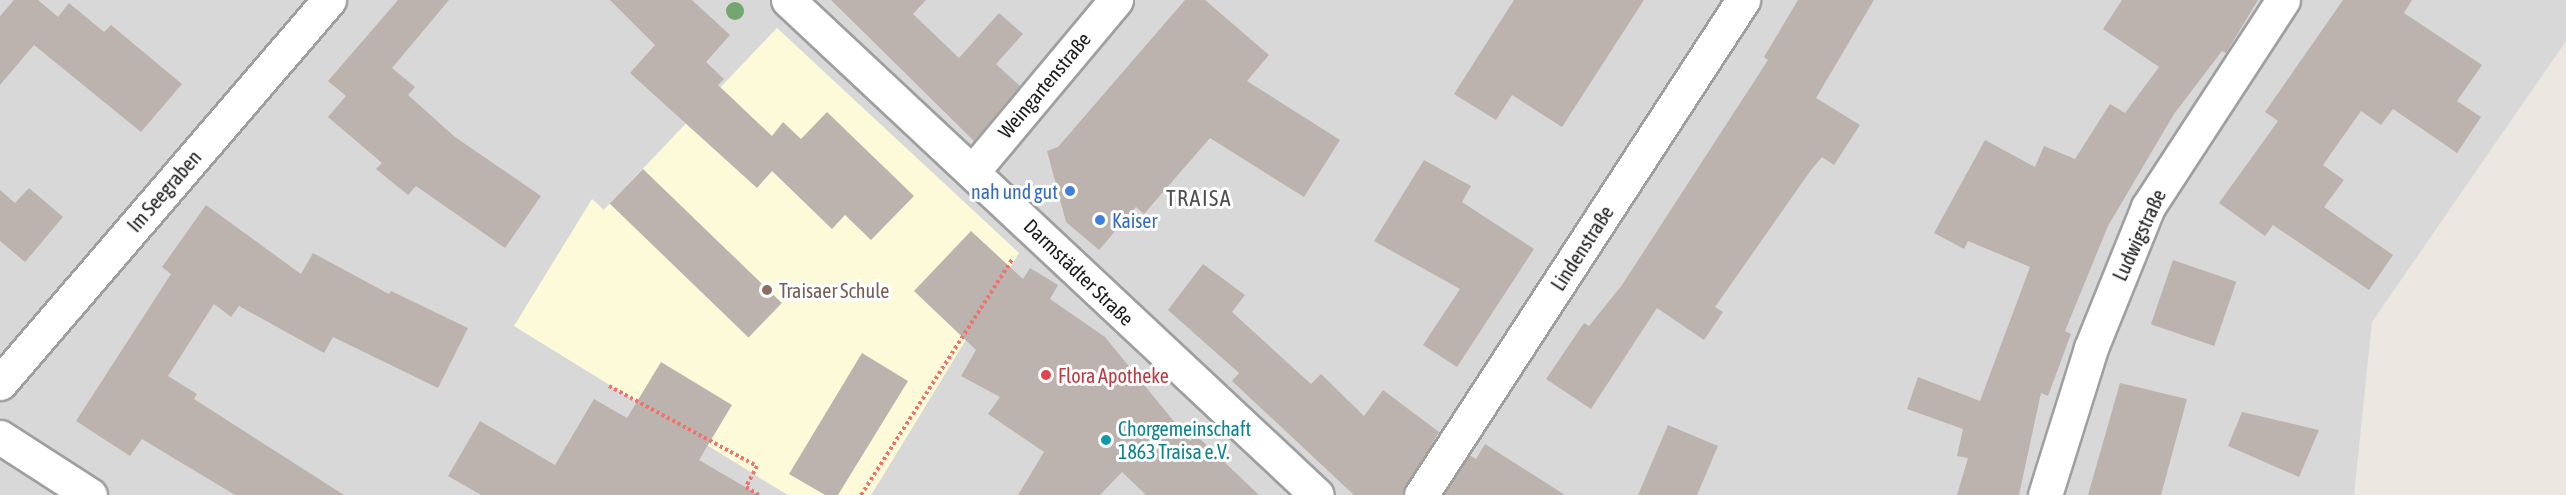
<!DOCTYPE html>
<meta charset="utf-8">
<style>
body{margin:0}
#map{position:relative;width:2566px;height:495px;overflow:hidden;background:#ece7e1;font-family:"Asap Condensed",sans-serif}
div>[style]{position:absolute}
.residential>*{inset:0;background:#d9d8d8}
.education>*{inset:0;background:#fdfad9}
.building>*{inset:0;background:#bcb3ae;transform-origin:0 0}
.path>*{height:4px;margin-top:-2px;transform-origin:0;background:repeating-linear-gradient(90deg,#f1716d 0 3px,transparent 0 6px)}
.roads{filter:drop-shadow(2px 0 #9f9f9f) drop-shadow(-2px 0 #9f9f9f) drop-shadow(0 2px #9f9f9f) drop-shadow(0 -2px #9f9f9f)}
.minor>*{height:33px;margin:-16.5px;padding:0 16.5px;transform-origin:16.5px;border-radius:16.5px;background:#fff}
.trees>*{width:18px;height:18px;margin:-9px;border-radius:50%;background:#74a66f}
.dots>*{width:16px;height:16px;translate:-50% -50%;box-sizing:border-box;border:3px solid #fff;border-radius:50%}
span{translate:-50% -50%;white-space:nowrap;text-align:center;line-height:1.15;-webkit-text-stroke:6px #fff;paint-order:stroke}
.street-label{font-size:20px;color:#1b1b1b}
.shop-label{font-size:20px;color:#366cbe}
.right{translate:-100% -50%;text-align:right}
.left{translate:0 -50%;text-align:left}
.education-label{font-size:20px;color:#785e54}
.health-label{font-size:20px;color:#be3a42}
.culture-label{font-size:20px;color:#0d838f}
.quarter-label{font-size:22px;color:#4e4e4e;letter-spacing:1.5px}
</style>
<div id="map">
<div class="residential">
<div style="clip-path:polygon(0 0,2566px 0,2566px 41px,2372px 322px,2354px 495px,871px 495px,924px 409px,852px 100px,777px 28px,603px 210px,592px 200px,759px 478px,788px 495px,0 495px)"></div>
</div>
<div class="education">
<div style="clip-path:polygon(777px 28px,1019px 253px,871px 495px,788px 495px,514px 326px,592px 199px,604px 210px)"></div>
</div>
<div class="building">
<div style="clip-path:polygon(14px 0,38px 0,58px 17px,69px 3px,104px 32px,111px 25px,182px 84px,141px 132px,34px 45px,0 85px,0 16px)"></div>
<div style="clip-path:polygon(398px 0,449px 0,392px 68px,415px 87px,408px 95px,455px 137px,541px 196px,505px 248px,416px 186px,408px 195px,376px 169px,382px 163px,328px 117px,346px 96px,328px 81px)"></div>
<div style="clip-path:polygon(610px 0,692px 0,730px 35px,706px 62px,724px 79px,718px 85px,772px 136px,783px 122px,801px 139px,827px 112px,914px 196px,871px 240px,845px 215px,832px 229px,772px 171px,757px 188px,630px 73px,655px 45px)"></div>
<div style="clip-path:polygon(831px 0,926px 0,913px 14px,959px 58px,999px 13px,1023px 34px,996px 64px,1020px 86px,974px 141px)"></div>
<div style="clip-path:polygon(1185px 0,1205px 0,1269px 55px,1247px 81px,1340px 140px,1304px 197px,1210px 138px,1144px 214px,1136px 207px,1099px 250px,1066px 222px,1047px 151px,1058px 147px)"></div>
<div style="clip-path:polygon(1514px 0,1644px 0,1562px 127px,1512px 95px,1496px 120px,1454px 94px)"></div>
<div style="clip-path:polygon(1798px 0,1874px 0,1816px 98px,1860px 125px,1834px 165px,1822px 157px,1811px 170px,1715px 307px,1723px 312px,1704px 340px,1657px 308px,1591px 409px,1546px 379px,1584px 323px,1589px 326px,1622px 285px,1768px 60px,1764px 57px)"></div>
<div style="clip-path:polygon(2122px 0,2258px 0,2226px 53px,2222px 51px,2174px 114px,2108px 226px,2065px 331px,2071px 334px,2048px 396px,2041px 393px,2019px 495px,1957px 495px,1968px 458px,1957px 456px,1963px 429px,1907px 409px,1918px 377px,1980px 401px,2030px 267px,1968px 241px,1964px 249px,1934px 233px,1985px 140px,2035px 167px,2044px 146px,2075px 159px,2110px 104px,2125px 113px,2159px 67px,2103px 29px)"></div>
<div style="clip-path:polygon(2343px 0,2412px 0,2404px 13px,2482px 65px,2457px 101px,2481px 117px,2457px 153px,2393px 109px,2381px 125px,2361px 111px,2323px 165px,2344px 180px,2324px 207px,2393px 255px,2369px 290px,2273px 225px,2265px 236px,2219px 203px,2278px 121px,2265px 112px)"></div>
<div style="clip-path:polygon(1424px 160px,1471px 186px,1462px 202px,1534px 249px,1457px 367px,1423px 345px,1460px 289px,1374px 241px)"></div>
<div style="left:643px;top:169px;width:193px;height:48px;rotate:44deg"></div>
<div style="clip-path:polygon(29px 188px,63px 217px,25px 262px,0 241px,0 190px,15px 203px)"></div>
<div style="clip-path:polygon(206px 205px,301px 274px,313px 253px,389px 294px,391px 291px,468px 328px,438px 388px,333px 337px,324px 353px,239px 306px,231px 317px,214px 304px,168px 376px,197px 394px,194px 399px,344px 495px,235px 495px,142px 439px,130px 456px,76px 421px,171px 274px,162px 267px)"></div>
<div style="clip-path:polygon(971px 231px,1023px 279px,1030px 268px,1058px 285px,1050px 299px,1105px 337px,1190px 441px,1196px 435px,1259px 495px,1146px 495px,1122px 472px,1100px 495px,1018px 495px,1044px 452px,988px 414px,1000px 397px,961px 376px,976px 350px,914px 291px)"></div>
<div style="left:2173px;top:260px;width:67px;height:68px;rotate:19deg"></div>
<div style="clip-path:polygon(1203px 264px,1245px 295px,1232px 312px,1311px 384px,1321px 374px,1364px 416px,1383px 390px,1439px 432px,1402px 495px,1354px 495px,1232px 381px,1239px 373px,1168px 310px)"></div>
<div style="clip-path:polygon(862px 353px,908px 381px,838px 495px,825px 495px,789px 474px)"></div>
<div style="clip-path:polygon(661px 362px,732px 405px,699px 460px,759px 495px,481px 495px,448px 476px,480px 421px,555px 465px,594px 399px,627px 418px)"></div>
<div style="clip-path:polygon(2120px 383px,2187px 399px,2161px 495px,2088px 495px)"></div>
<div style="clip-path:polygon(2242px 412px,2319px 430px,2299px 477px,2228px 446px)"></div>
<div style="clip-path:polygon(1668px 425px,1718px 446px,1697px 495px,1638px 495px)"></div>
<div style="clip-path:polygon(1485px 444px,1565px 495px,1443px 495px,1469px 455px,1476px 459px)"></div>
</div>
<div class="path">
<div style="left:609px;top:386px;width:168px;rotate:28.4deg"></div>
<div style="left:757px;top:466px;width:24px;rotate:118deg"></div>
<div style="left:746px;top:487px;width:15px;rotate:32deg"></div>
<div style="left:861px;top:495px;width:282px;rotate:-57.3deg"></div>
</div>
<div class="roads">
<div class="minor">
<div style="left:788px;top:0;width:724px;rotate:43.1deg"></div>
<div style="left:973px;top:171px;width:223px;rotate:-50.1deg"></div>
<div style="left:0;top:383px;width:505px;rotate:-49.34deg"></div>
<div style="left:0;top:437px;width:107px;rotate:32.8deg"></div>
<div style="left:1421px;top:495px;width:591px;rotate:-56.96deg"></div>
<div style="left:2045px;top:495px;width:154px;rotate:-72.6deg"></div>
<div style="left:2091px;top:348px;width:152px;rotate:-68deg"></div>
<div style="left:2148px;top:207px;width:247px;rotate:-56.9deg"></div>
</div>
</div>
<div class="trees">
<div style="left:735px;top:11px"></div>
</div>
<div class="dots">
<div style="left:1070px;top:191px;background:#3f7fe0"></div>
<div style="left:1100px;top:220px;background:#3f7fe0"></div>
<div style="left:767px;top:290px;background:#8d6e63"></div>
<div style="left:1046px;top:375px;background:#e0444e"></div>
<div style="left:1106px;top:440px;background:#0f9aa8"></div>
</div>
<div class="street-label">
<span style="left:1044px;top:85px;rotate:-50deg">Weingartenstraße</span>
<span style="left:164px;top:191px;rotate:-49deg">Im Seegraben</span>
<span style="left:2139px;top:235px;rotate:-65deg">Ludwigstraße</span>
<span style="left:1582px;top:248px;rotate:-57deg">Lindenstraße</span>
<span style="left:1079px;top:272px;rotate:44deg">Darmstädter Straße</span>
</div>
<div class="shop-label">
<span class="right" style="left:1058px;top:191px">nah und gut</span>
<span class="left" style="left:1112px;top:220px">Kaiser</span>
</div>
<div class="education-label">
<span class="left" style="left:779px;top:290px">Traisaer Schule</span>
</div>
<div class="health-label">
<span class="left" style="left:1058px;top:375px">Flora Apotheke</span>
</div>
<div class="culture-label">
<span class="left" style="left:1118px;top:440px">Chorgemeinschaft<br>1863 Traisa e.V.</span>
</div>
<div class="quarter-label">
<span style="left:1199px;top:199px">TRAISA</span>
</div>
</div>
